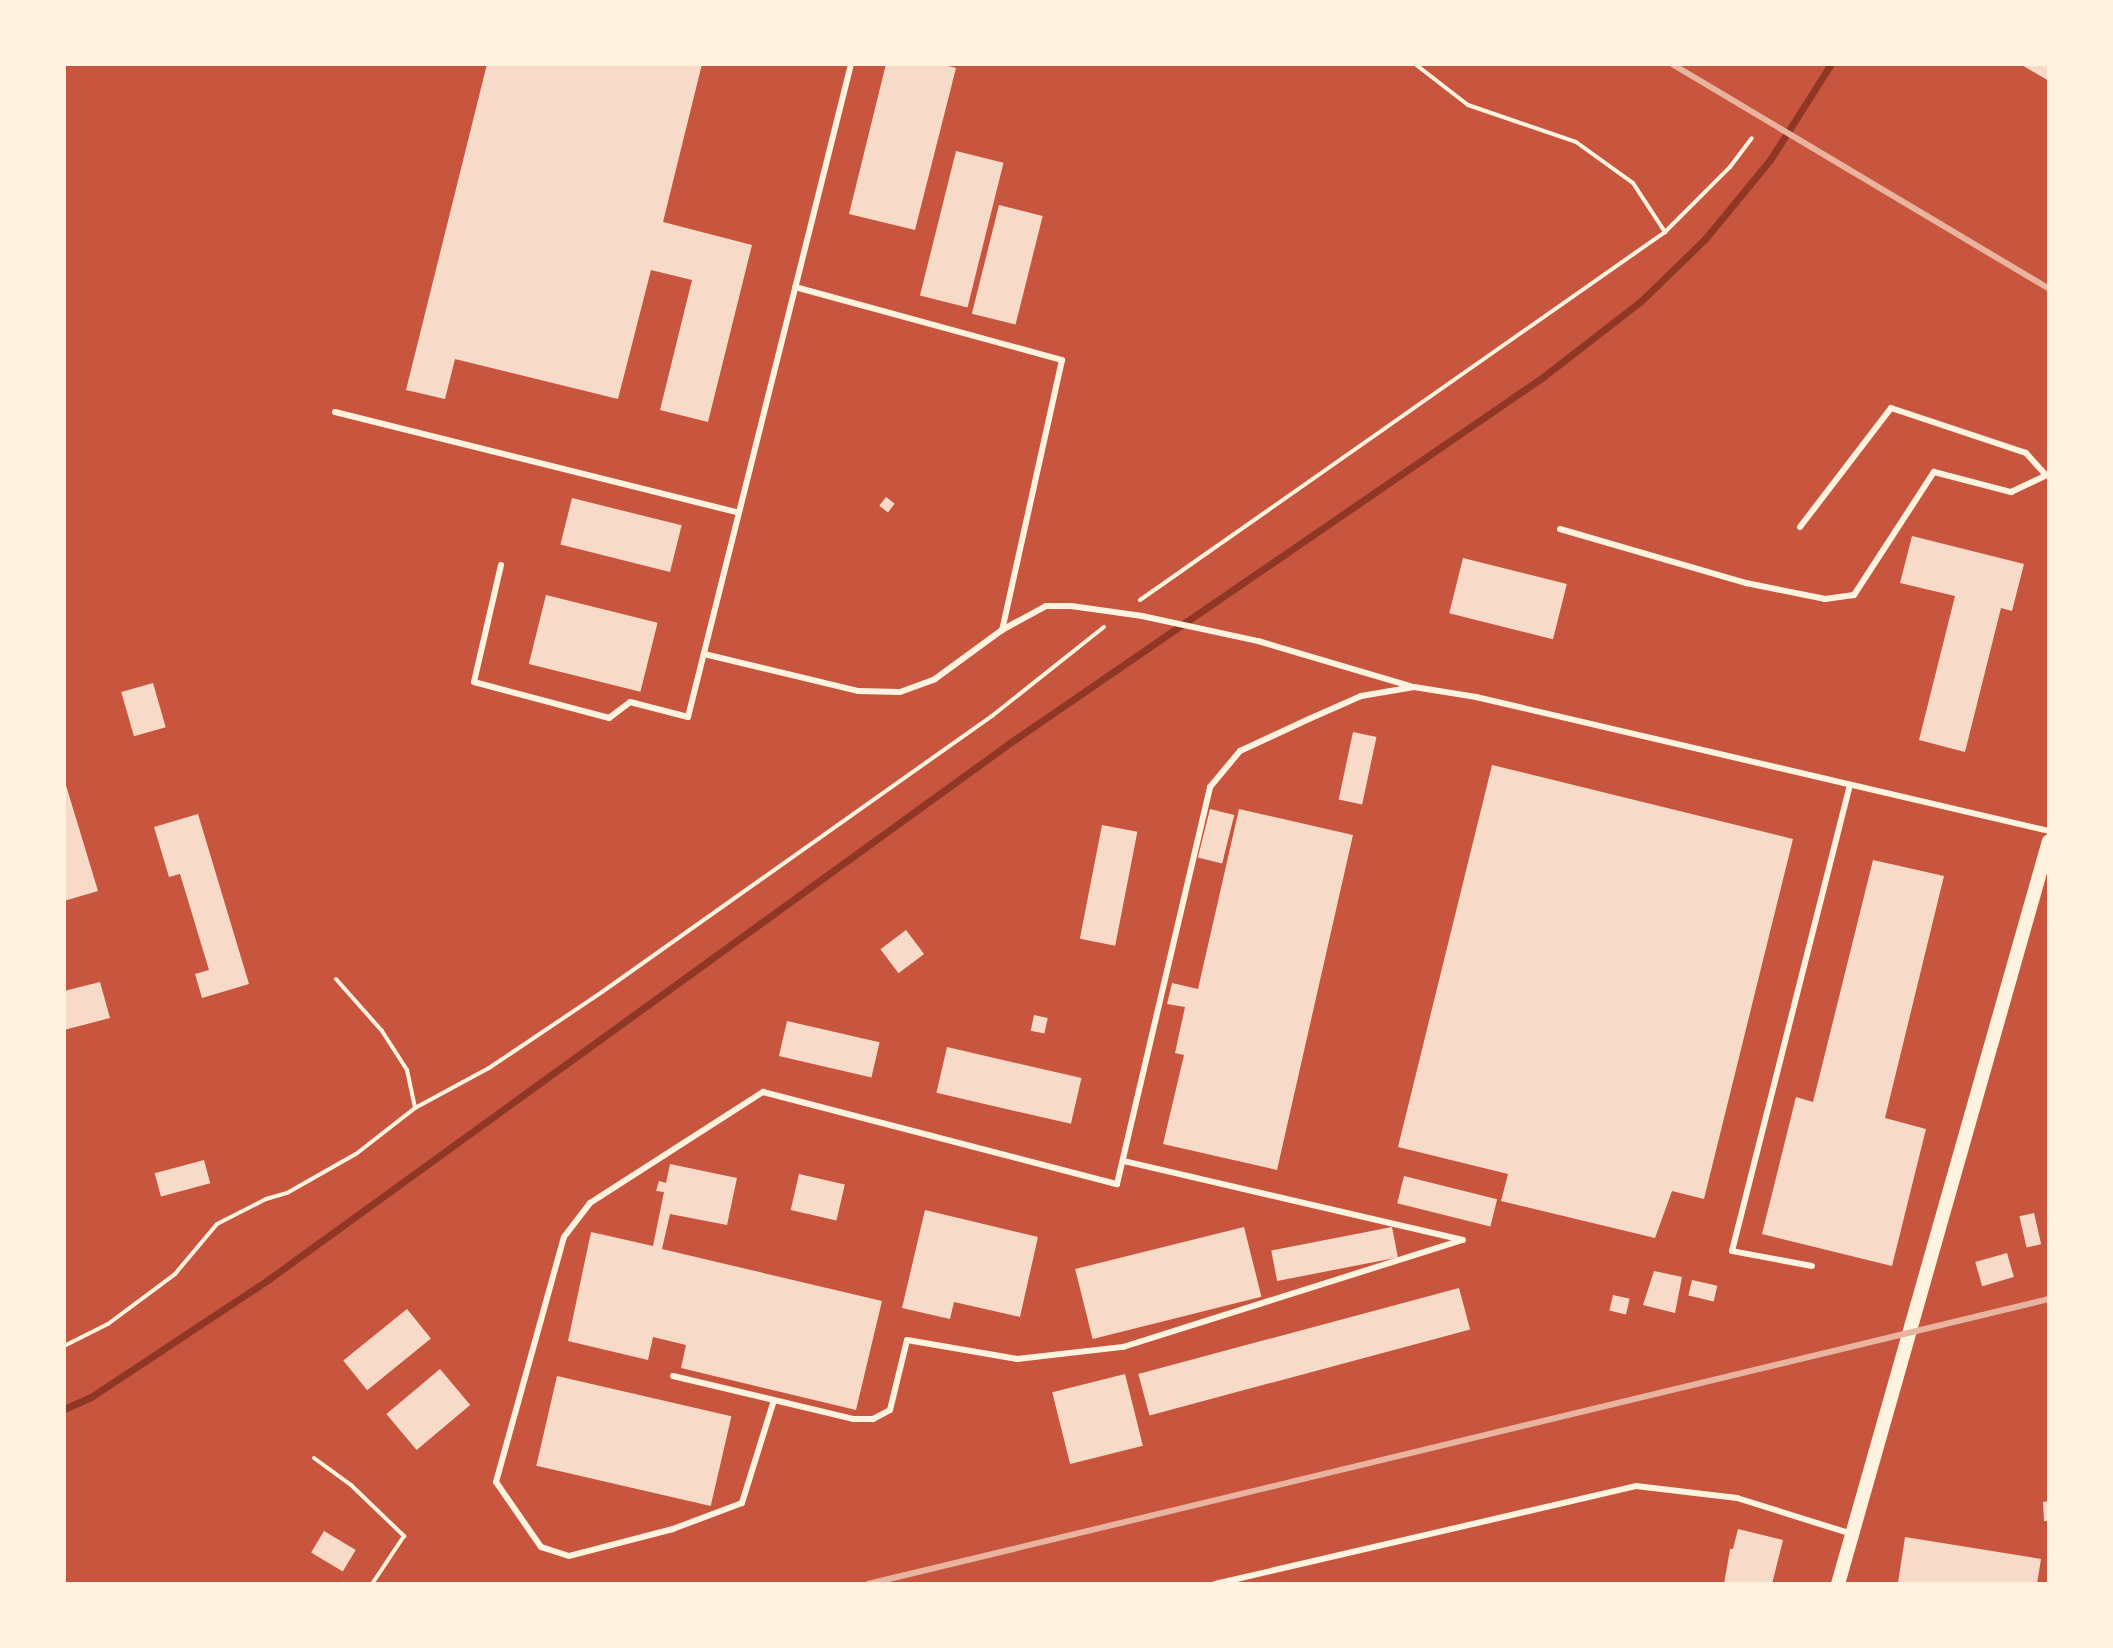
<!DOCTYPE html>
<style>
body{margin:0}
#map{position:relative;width:2113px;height:1648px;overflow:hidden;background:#c8553d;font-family:"Crimson Pro",serif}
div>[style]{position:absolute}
.stream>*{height:7px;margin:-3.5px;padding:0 3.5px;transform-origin:3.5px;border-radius:3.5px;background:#8f3625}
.building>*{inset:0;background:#f7dbc8;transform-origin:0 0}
.path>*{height:4px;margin:-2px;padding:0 2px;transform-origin:2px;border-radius:2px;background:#fff3e0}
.service>*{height:6px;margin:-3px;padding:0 3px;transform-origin:3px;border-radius:3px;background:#fff3e0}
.tertiary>*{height:14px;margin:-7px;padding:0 7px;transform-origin:7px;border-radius:7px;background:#fff3e0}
.rail>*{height:6px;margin:-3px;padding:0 3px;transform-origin:3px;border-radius:3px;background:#e9b49f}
span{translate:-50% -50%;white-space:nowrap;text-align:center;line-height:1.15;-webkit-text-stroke:8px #fff3e0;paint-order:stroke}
.frame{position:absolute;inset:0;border:66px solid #fff3e0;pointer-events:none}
</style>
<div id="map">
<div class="stream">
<div style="left:64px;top:1409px;width:30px;rotate:-24deg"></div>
<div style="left:91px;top:1397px;width:214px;rotate:-33.5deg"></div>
<div style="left:269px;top:1279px;width:916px;rotate:-35.89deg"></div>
<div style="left:1011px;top:742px;width:645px;rotate:-34.45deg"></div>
<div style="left:1543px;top:377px;width:124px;rotate:-37.8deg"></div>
<div style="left:1641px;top:301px;width:89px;rotate:-44.1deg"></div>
<div style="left:1705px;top:239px;width:102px;rotate:-50.6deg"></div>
<div style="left:1770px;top:160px;width:114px;rotate:-57.6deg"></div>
</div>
<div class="building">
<div style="clip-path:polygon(487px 64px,702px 64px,663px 222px,752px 245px,708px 422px,660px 410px,692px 280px,651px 270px,618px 399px,455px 359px,445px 399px,406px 390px)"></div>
<div style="clip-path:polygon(886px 64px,941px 64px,956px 68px,915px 230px,849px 214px)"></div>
<div style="clip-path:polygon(2020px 64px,2049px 64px,2049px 81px)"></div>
<div style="left:956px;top:151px;width:49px;height:149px;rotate:14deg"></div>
<div style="left:999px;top:205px;width:45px;height:112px;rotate:14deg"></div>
<div style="left:886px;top:497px;width:11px;height:11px;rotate:38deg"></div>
<div style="left:572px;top:498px;width:113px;height:48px;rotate:14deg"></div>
<div style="clip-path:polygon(1912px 536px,2024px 564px,2012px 611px,2001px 608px,1965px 752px,1919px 740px,1955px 596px,1900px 583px)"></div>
<div style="left:1463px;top:558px;width:107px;height:57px;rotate:14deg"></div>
<div style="left:546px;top:595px;width:115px;height:71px;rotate:14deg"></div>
<div style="left:153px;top:683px;width:46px;height:33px;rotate:74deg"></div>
<div style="left:1353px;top:732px;width:24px;height:69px;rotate:12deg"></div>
<div style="clip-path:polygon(1492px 765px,1793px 839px,1704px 1199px,1672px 1191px,1655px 1238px,1501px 1201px,1508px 1174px,1398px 1147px)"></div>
<div style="clip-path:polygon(65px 782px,98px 891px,64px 901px,64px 783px)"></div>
<div style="left:1210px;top:809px;width:25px;height:50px;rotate:14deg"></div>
<div style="clip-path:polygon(1239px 809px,1353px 835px,1277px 1170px,1163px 1144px,1184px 1055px,1175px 1053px,1185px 1007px,1167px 1004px,1172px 983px,1198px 989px)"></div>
<div style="clip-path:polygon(198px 814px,249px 984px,202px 998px,195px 974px,209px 970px,180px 874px,169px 877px,154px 827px)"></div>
<div style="left:1102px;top:825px;width:36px;height:116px;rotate:11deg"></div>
<div style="clip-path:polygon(1873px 860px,1944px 876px,1885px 1118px,1926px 1129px,1892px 1266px,1762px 1234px,1796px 1097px,1813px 1102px)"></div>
<div style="left:906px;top:930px;width:30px;height:32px;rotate:53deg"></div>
<div style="clip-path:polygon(100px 982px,110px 1018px,64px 1030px,64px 991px)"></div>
<div style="left:1034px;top:1015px;width:14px;height:16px;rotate:12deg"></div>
<div style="left:787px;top:1021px;width:95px;height:36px;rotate:13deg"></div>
<div style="left:947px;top:1047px;width:138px;height:47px;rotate:13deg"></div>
<div style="left:204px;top:1160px;width:24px;height:51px;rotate:75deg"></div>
<div style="clip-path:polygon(670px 1164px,737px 1178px,727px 1225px,670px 1214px,662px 1249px,882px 1301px,856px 1410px,681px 1368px,686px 1345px,653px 1337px,648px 1360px,568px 1341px,591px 1232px,653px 1246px,664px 1192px,656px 1191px,659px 1181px,666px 1183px)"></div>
<div style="left:799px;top:1174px;width:47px;height:37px;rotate:13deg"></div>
<div style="left:1404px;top:1176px;width:96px;height:28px;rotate:14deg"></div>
<div style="clip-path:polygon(925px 1210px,1038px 1237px,1020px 1317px,954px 1302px,950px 1319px,902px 1308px)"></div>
<div style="left:2034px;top:1213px;width:32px;height:15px;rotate:77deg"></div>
<div style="left:1244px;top:1227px;width:72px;height:174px;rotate:76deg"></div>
<div style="left:1392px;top:1227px;width:31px;height:123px;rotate:79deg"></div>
<div style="left:2007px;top:1253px;width:25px;height:33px;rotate:74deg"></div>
<div style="clip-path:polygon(1654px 1271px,1682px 1277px,1675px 1313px,1643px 1305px)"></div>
<div style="left:1692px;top:1280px;width:26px;height:16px;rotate:13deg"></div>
<div style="left:1459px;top:1288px;width:43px;height:332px;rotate:75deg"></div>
<div style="left:1613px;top:1295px;width:17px;height:16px;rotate:13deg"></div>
<div style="left:407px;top:1309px;width:38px;height:82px;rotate:51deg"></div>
<div style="left:440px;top:1369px;width:47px;height:70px;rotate:50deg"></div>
<div style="left:1125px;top:1374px;width:74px;height:75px;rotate:76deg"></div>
<div style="left:557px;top:1376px;width:179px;height:92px;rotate:13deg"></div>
<div style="clip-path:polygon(2049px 1501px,2049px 1521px,2044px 1521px,2043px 1502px)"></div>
<div style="clip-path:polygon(1738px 1529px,1783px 1540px,1772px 1584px,1724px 1584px,1730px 1549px,1733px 1549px)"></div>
<div style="left:324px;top:1531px;width:37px;height:25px;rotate:31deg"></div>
<div style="clip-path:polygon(1905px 1537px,2041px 1559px,2037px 1584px,1898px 1583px)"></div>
</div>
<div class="path">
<div style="left:1415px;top:64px;width:67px;rotate:37.7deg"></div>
<div style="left:1468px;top:105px;width:114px;rotate:18.9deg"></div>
<div style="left:1576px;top:142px;width:70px;rotate:35.7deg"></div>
<div style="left:1633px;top:183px;width:59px;rotate:56.9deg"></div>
<div style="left:1140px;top:600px;width:641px;rotate:-35.03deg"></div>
<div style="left:1665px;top:232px;width:92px;rotate:-45deg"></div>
<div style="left:1730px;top:167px;width:36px;rotate:-53deg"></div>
<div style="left:336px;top:979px;width:69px;rotate:48.5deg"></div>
<div style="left:382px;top:1031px;width:46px;rotate:57.3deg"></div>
<div style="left:407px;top:1070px;width:39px;rotate:78deg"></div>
<div style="left:64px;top:1346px;width:49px;rotate:-26.6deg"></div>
<div style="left:108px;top:1324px;width:84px;rotate:-36.7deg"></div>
<div style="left:175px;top:1274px;width:65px;rotate:-50deg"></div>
<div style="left:217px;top:1224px;width:55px;rotate:-27deg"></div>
<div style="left:266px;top:1199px;width:22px;rotate:-16deg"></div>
<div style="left:287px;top:1193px;width:79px;rotate:-29.5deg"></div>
<div style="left:356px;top:1154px;width:75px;rotate:-37.9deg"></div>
<div style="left:415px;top:1108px;width:84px;rotate:-28.4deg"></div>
<div style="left:489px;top:1068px;width:136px;rotate:-33.9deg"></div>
<div style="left:602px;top:992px;width:478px;rotate:-35.3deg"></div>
<div style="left:992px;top:716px;width:143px;rotate:-38.5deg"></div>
<div style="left:314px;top:1458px;width:46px;rotate:36.1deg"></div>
<div style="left:351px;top:1485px;width:74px;rotate:43.9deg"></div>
<div style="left:404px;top:1536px;width:58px;rotate:123.7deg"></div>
</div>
<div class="service">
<div style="left:795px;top:287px;width:277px;rotate:15.3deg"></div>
<div style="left:1062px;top:360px;width:277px;rotate:102.5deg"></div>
<div style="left:335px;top:412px;width:416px;rotate:14deg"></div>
<div style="left:1800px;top:527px;width:150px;rotate:-52.6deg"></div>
<div style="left:1891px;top:408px;width:142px;rotate:18.4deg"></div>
<div style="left:2026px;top:453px;width:28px;rotate:48deg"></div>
<div style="left:1560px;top:529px;width:194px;rotate:16.2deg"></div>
<div style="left:1746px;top:583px;width:81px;rotate:11.4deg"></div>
<div style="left:1825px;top:599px;width:29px;rotate:-8deg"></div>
<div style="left:1854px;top:595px;width:147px;rotate:-57deg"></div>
<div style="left:1934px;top:472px;width:80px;rotate:14.6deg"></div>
<div style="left:2011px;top:492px;width:42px;rotate:-25.3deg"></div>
<div style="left:501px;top:565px;width:120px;rotate:103deg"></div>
<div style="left:474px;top:682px;width:140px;rotate:14.9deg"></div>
<div style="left:609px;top:718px;width:26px;rotate:-37deg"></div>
<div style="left:630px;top:702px;width:60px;rotate:14.5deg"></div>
<div style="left:688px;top:717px;width:673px;rotate:-75.98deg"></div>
<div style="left:704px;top:654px;width:158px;rotate:13.5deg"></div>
<div style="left:858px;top:691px;width:42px;rotate:1.4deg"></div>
<div style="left:900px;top:692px;width:37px;rotate:-20deg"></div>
<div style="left:935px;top:679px;width:83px;rotate:-36.2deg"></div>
<div style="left:1002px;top:630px;width:50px;rotate:-28.6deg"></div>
<div style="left:1046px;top:606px;width:25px"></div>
<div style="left:1071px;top:606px;width:72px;rotate:8deg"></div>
<div style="left:1142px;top:616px;width:119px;rotate:12.2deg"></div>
<div style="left:1258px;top:641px;width:159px;rotate:16.5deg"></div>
<div style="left:1812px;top:1266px;width:81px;rotate:-169.4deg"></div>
<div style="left:1732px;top:1251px;width:481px;rotate:-75.8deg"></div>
<div style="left:673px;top:1376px;width:186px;rotate:13.4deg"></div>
<div style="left:854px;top:1419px;width:19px"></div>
<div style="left:873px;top:1419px;width:19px;rotate:-28deg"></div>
<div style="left:890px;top:1410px;width:72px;rotate:-76.3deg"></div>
<div style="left:907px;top:1340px;width:112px;rotate:9.8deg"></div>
<div style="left:1017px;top:1359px;width:107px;rotate:-6.5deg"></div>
<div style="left:1123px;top:1347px;width:356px;rotate:-17.5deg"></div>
<div style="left:1463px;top:1240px;width:349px;rotate:-166.9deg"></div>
<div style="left:774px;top:1400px;width:108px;rotate:107.3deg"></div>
<div style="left:742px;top:1503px;width:74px;rotate:159.4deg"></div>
<div style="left:673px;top:1529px;width:107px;rotate:165.4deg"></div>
<div style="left:569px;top:1556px;width:29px;rotate:-162deg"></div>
<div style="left:541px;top:1547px;width:79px;rotate:-124.7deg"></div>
<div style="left:496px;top:1482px;width:254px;rotate:-74.5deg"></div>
<div style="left:564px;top:1237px;width:43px;rotate:-52.6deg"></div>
<div style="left:590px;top:1203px;width:206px;rotate:-32.7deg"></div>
<div style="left:763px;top:1092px;width:366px;rotate:14.6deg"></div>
<div style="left:1117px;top:1184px;width:408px;rotate:-76.8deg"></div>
<div style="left:1210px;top:787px;width:47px;rotate:-50.2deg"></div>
<div style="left:1240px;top:751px;width:76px;rotate:-24.9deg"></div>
<div style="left:1309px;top:719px;width:57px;rotate:-23.9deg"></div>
<div style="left:1361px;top:696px;width:54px;rotate:-9.6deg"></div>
<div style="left:1414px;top:687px;width:63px;rotate:9.2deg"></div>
<div style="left:1476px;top:697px;width:588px;rotate:13.16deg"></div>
<div style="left:1215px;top:1584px;width:432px;rotate:-13.1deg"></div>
<div style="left:1636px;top:1486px;width:102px;rotate:6.8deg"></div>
<div style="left:1737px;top:1498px;width:121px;rotate:17.4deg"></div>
</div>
<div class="tertiary">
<div style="left:1838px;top:1584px;width:772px;rotate:-74.15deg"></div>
</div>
<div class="rail">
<div style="left:1672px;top:64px;width:439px;rotate:30.8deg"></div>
<div style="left:868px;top:1584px;width:1215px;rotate:-13.57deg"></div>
</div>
<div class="frame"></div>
</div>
